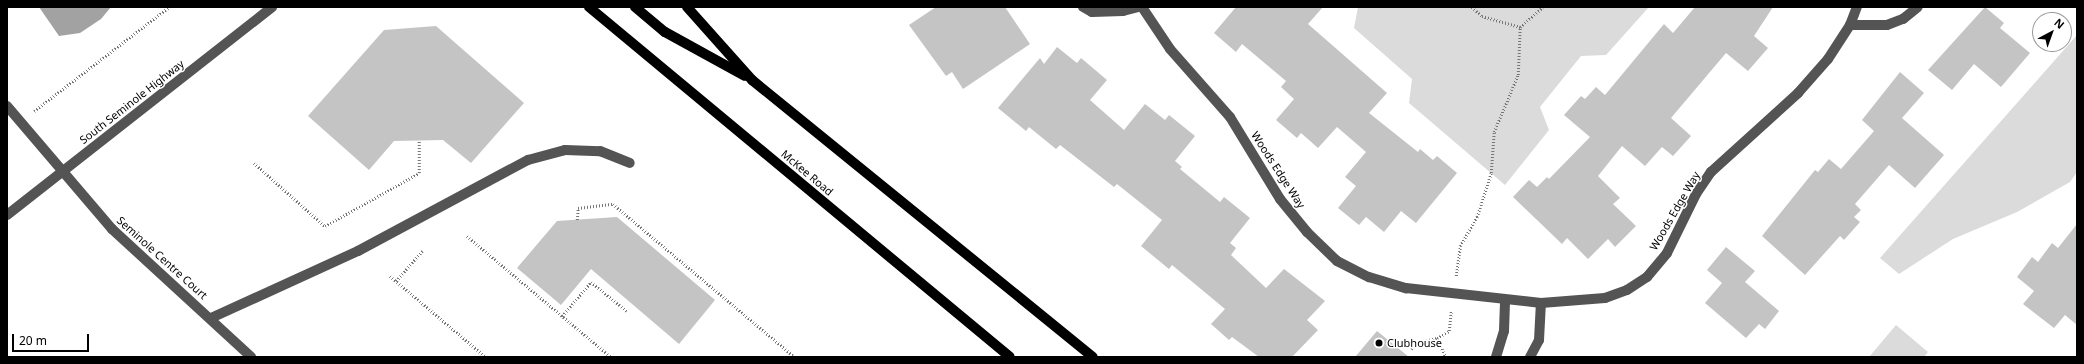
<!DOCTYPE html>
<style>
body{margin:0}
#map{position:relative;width:2084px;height:364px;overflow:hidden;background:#fff;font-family:"Noto Sans",sans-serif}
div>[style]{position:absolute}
.green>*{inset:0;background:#dbdbdb}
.water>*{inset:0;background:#a2a2a2}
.building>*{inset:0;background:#c4c4c4}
.path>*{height:2.5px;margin-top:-1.25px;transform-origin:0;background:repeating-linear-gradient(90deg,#767676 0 1px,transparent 0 3px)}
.minor>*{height:10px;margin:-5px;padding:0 5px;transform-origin:5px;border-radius:5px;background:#545454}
.major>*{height:10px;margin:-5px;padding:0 5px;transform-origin:5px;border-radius:5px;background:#000}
.dots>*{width:11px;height:11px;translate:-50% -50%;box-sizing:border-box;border:2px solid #fff;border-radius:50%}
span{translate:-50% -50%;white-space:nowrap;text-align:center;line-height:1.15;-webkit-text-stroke:3px #fff;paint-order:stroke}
.street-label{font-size:11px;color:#000}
.poi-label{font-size:11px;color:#000}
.left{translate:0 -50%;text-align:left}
.frame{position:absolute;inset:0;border:8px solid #000;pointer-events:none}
.north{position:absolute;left:2032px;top:12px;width:40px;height:40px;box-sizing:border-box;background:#fff;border:1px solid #999;border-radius:50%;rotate:41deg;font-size:11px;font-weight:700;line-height:16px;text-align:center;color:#000}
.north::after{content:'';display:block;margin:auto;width:14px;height:18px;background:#000;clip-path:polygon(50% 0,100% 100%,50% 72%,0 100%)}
.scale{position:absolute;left:12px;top:334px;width:77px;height:18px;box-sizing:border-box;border:2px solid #000;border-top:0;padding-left:5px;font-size:12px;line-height:14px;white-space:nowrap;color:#000;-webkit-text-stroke:3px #fff;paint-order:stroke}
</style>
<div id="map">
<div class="green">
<div style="clip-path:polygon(1358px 7px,1649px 7px,1606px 55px,1581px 56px,1540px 107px,1549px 130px,1505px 185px,1409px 103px,1412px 79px,1354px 28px)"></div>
<div style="clip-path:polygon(2077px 35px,2077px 172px,2070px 182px,2017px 212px,1953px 239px,1899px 274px,1880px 258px)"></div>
<div style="clip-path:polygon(1896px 325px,1928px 352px,1924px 357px,1869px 357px)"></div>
</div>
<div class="water">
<div style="clip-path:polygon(39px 7px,111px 7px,101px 19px,80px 33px,59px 36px)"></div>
</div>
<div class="building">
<div style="clip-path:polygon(936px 7px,1005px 7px,1030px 44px,963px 89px,952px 72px,946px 76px,909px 25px)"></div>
<div style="clip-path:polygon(1236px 7px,1323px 7px,1308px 24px,1387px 93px,1369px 113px,1418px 152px,1420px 149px,1433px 160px,1437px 156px,1457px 173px,1416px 223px,1401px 211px,1384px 232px,1366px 217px,1359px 225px,1338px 208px,1356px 186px,1345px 177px,1366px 152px,1337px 127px,1318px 148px,1301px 133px,1297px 138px,1276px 120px,1294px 99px,1281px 87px,1286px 81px,1242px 44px,1236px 52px,1214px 33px)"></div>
<div style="clip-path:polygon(1695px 7px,1773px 7px,1754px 36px,1768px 48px,1748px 71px,1726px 53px,1671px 118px,1691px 136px,1673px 156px,1662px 147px,1645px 166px,1622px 146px,1598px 176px,1620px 198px,1613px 204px,1636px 226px,1615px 247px,1608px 239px,1588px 259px,1567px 238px,1562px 244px,1513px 197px,1529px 180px,1537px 187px,1547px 177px,1549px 179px,1590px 137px,1564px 115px,1581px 96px,1585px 99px,1596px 87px,1605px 95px,1664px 24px,1673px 33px)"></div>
<div style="clip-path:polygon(1985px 7px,2004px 23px,2000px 28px,2030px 53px,2001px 87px,1974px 64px,1952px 90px,1928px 70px)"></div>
<div style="clip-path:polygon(436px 26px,524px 103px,471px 163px,443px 140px,394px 141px,369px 170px,308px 116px,384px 30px)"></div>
<div style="clip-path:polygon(1057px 47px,1077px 63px,1081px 58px,1107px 80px,1090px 100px,1124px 130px,1145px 104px,1165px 120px,1169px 115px,1195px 136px,1175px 161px,1182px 167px,1180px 169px,1220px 202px,1224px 197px,1250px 218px,1230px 243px,1236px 248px,1231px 255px,1266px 288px,1284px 269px,1325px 301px,1307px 320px,1318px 330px,1292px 357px,1259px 357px,1232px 337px,1229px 340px,1211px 324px,1225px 309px,1172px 265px,1169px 269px,1141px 246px,1162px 220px,1117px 184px,1114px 187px,1060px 145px,1056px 149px,1029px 127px,1026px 131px,998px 108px,1040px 58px,1044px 64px)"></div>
<div style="clip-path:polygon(1900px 72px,1924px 93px,1902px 118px,1944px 155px,1915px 188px,1889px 165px,1855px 204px,1861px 210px,1854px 217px,1860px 222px,1844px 240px,1840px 236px,1805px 275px,1762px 236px,1815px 170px,1818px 172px,1829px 159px,1841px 169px,1874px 131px,1862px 120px)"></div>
<div style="clip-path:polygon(617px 217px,715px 300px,679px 344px,591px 269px,561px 305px,517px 268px,557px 221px)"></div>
<div style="clip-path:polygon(2077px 224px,2077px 325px,2065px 315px,2054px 328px,2023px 304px,2034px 291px,2017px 277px,2032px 257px,2038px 262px,2052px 243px,2058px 248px)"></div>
<div style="clip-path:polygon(1726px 247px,1755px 271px,1745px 282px,1779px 311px,1765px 329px,1759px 324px,1746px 338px,1705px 303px,1722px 283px,1707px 270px)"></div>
<div style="clip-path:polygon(1377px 331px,1409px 357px,1355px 357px)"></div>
</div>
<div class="path">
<div style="left:1472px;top:7px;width:13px;rotate:42deg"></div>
<div style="left:1482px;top:16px;width:40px;rotate:16deg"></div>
<div style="left:34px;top:111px;width:170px;rotate:-37.6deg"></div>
<div style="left:254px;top:163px;width:95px;rotate:41.6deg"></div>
<div style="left:325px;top:226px;width:108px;rotate:-29.4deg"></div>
<div style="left:419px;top:173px;width:33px;rotate:-90deg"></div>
<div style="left:577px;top:220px;width:12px;rotate:-85deg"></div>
<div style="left:578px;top:208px;width:35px;rotate:-7deg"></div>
<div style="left:613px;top:204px;width:238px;rotate:40.1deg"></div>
<div style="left:467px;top:236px;width:188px;rotate:40deg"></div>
<div style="left:390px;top:276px;width:126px;rotate:40.2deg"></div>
<div style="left:1456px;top:276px;width:30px;rotate:-82deg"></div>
<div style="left:1460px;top:246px;width:34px;rotate:-60deg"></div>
<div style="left:1477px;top:217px;width:46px;rotate:-72.3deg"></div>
<div style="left:1491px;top:173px;width:41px;rotate:-85.8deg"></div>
<div style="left:1494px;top:132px;width:62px;rotate:-67.2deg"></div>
<div style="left:1518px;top:75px;width:48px;rotate:-87.6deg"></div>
<div style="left:1520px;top:27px;width:30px;rotate:-41deg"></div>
<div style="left:396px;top:281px;width:40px;rotate:-49deg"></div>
<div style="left:562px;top:316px;width:45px;rotate:-49.5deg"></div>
<div style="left:591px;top:282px;width:46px;rotate:38.9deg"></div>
<div style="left:1437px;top:338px;width:14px;rotate:-30deg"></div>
<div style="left:1449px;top:331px;width:20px;rotate:-84deg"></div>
<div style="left:1411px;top:349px;width:9px;rotate:-41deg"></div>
<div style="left:1418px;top:343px;width:20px;rotate:-15deg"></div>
<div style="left:1437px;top:338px;width:21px;rotate:65deg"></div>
</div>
<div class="minor">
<div style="left:1083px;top:7px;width:10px;rotate:29deg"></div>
<div style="left:1092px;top:12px;width:31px;rotate:-2deg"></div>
<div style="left:1123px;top:11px;width:16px;rotate:-15deg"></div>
<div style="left:1142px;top:7px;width:50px;rotate:56.3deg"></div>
<div style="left:1170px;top:49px;width:91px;rotate:48.6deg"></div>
<div style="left:1230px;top:117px;width:96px;rotate:58.6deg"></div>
<div style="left:1280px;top:199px;width:43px;rotate:50.7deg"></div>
<div style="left:1307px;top:232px;width:42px;rotate:44deg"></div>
<div style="left:1337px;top:261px;width:36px;rotate:27deg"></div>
<div style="left:1369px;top:277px;width:39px;rotate:17deg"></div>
<div style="left:1406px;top:288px;width:136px;rotate:6.3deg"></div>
<div style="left:1541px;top:303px;width:64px;rotate:-4.5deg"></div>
<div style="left:1605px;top:298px;width:23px;rotate:-20deg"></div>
<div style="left:1627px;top:290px;width:24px;rotate:-33deg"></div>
<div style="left:1647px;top:277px;width:31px;rotate:-50deg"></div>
<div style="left:1667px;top:253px;width:66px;rotate:-63.8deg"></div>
<div style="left:1696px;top:194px;width:27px;rotate:-56deg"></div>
<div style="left:1711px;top:172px;width:118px;rotate:-42.2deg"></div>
<div style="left:1798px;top:93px;width:45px;rotate:-48.6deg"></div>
<div style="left:1828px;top:59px;width:40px;rotate:-57.1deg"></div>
<div style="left:1850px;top:25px;width:19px;rotate:-69deg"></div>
<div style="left:1850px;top:25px;width:37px"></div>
<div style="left:1887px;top:25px;width:17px;rotate:-21deg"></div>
<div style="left:1903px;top:19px;width:19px;rotate:-39deg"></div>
<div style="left:7px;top:106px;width:162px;rotate:49.5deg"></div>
<div style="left:112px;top:229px;width:189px;rotate:42.6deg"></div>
<div style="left:7px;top:215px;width:337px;rotate:-38.1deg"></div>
<div style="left:211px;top:318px;width:162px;rotate:-24.5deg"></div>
<div style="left:358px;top:251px;width:193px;rotate:-28.2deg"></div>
<div style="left:528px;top:160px;width:38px;rotate:-15deg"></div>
<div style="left:565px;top:150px;width:35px;rotate:2deg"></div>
<div style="left:600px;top:151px;width:32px;rotate:22deg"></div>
<div style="left:1496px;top:357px;width:27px;rotate:-73deg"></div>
<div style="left:1504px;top:331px;width:31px;rotate:-88deg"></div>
<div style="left:1530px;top:357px;width:19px;rotate:-62deg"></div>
<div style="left:1539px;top:340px;width:37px;rotate:-87deg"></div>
</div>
<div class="major">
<div style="left:589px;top:7px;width:547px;rotate:39.74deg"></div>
<div style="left:635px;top:7px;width:39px;rotate:40deg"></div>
<div style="left:665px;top:32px;width:91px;rotate:28.8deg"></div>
<div style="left:687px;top:7px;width:98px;rotate:48.3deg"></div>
<div style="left:752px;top:80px;width:439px;rotate:39.1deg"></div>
</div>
<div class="dots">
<div style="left:1379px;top:343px;background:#000"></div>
</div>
<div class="street-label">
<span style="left:132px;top:102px;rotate:-38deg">South Seminole Highway</span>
<span style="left:1278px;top:170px;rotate:57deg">Woods Edge Way</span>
<span style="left:807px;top:173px;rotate:40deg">McKee Road</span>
<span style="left:1675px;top:211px;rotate:-60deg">Woods Edge Way</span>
<span style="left:162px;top:258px;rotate:42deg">Seminole Centre Court</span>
</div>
<div class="poi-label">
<span class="left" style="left:1387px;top:343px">Clubhouse</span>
</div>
<div class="frame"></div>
<div class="north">N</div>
<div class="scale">20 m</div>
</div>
